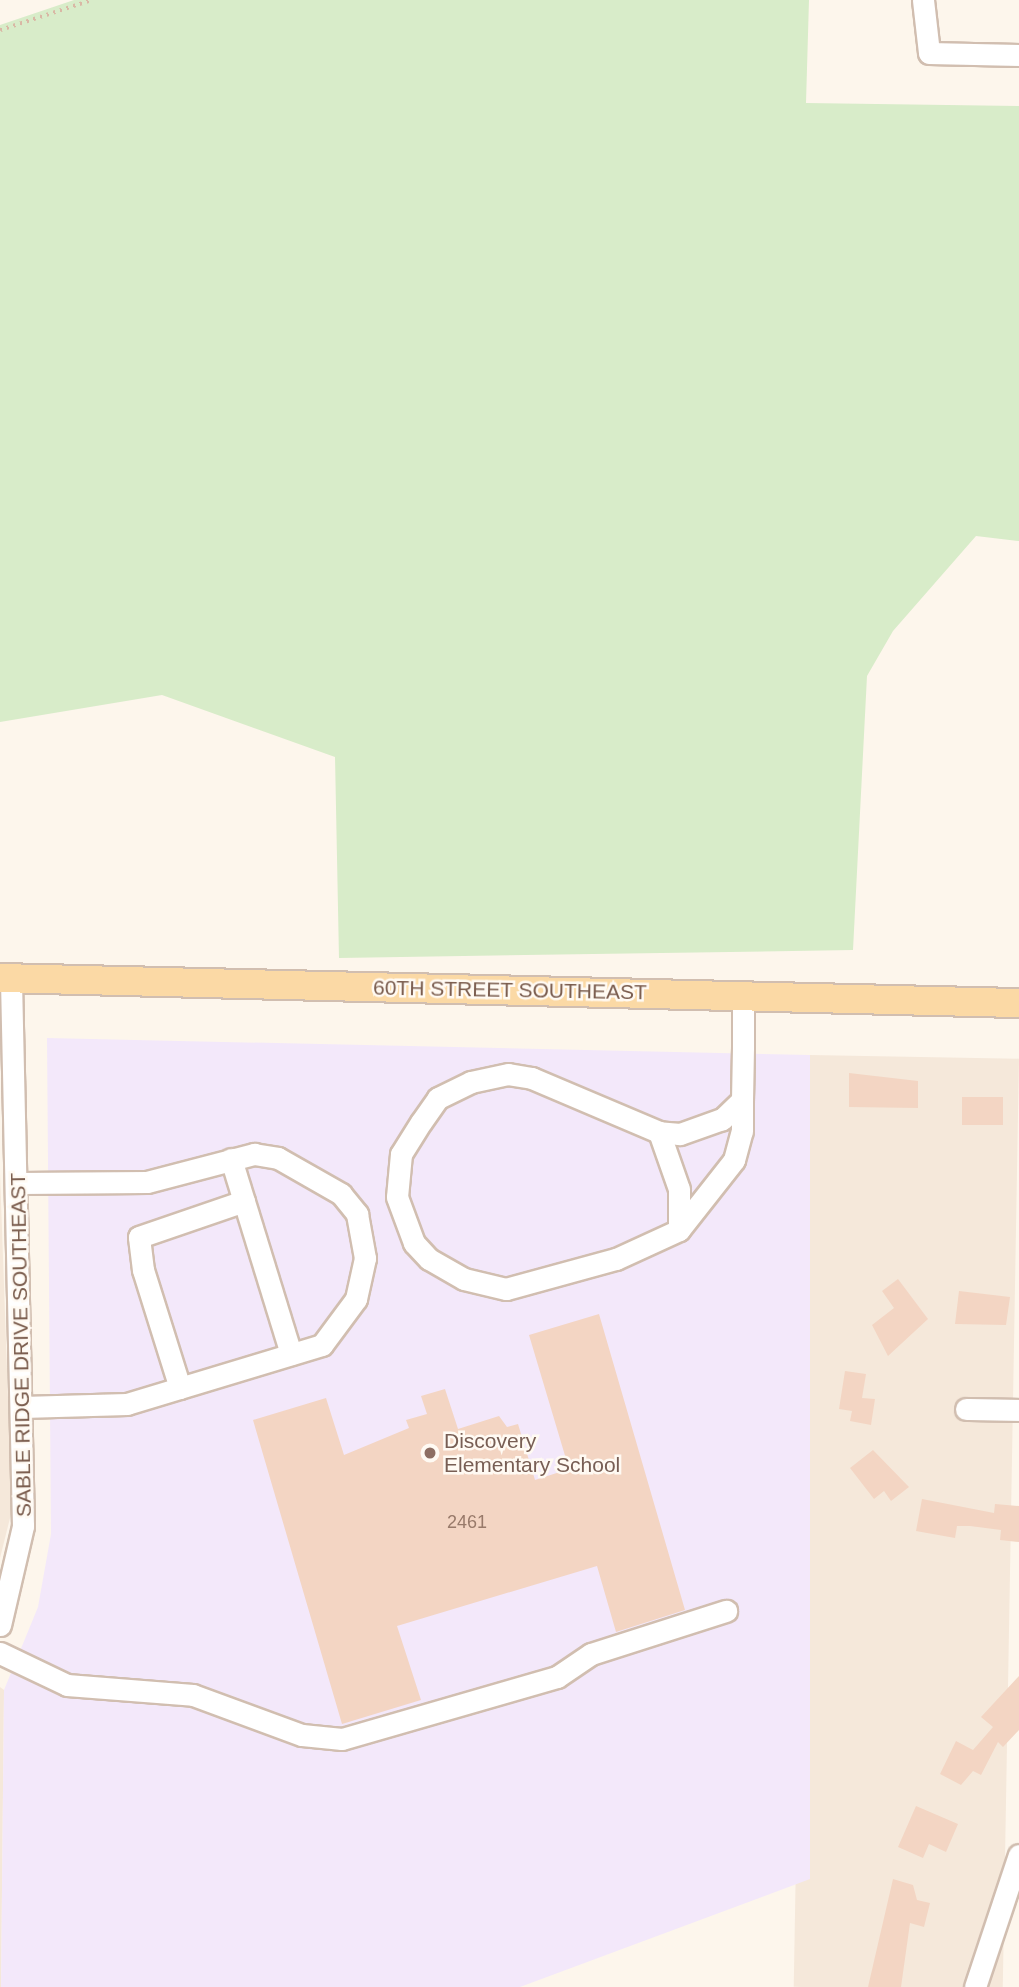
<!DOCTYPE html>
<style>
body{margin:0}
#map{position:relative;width:1019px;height:1987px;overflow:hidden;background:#fdf6ec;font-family:Arial,sans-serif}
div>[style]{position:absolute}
.residential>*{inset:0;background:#f5e8da;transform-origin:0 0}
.education>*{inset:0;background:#f3e8fa}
.green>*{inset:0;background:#d8ecc9}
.building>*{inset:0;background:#f3d5c3;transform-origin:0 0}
.path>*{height:3.5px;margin-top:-1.75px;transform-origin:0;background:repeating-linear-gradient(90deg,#d9b8a5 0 2px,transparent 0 7px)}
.roads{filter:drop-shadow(2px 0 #d1beb0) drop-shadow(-2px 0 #d1beb0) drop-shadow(0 2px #d1beb0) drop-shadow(0 -2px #d1beb0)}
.minor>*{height:21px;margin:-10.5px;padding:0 10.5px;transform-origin:10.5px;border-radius:10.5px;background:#fff}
.major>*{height:28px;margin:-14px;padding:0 14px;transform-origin:14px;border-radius:14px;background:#fbd9a5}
.dots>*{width:19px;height:19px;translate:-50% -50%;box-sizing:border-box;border:4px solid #fffaf3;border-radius:50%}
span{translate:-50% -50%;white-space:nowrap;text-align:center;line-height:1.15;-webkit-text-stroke:5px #fffaf3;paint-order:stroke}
.number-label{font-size:18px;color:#987a6a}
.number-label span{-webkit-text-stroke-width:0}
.street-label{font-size:21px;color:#7a5c4d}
.education-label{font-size:21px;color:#785e54}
.left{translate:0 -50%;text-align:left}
</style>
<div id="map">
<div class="residential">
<div style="left:810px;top:1055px;width:209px;height:932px;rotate:1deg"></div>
<div style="clip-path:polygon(0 1173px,12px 1510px,0 1558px)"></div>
<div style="clip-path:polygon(0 1687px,4px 1690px,1px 1987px,0 1987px)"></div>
</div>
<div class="education">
<div style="clip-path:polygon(47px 1038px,810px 1055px,810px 1879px,520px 1987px,1px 1987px,4px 1690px,38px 1607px,51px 1534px)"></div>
</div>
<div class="green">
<div style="clip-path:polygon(74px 0,809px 0,806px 103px,1019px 106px,1019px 541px,976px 536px,893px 631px,867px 676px,853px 950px,339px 958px,335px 757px,162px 695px,0 722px,0 25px)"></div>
</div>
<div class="building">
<div style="clip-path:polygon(849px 1073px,918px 1081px,918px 1108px,849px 1107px)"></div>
<div style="left:962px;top:1097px;width:41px;height:28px"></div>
<div style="clip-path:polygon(898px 1279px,928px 1319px,888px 1356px,872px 1325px,894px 1308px,882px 1291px)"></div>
<div style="clip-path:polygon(959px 1291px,1010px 1297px,1006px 1325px,955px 1324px)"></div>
<div style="clip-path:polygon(599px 1314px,685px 1610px,616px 1632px,597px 1566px,397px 1626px,421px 1700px,342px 1724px,253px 1420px,326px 1398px,344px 1455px,409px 1428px,406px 1420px,427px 1414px,421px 1396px,445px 1389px,458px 1429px,499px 1416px,507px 1427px,518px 1424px,535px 1480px,569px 1469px,529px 1335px)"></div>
<div style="clip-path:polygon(845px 1371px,866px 1374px,862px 1398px,875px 1399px,871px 1425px,850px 1421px,852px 1411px,839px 1409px)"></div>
<div style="clip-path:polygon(873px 1450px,909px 1487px,891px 1501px,884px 1491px,874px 1499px,850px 1468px)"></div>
<div style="clip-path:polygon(922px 1499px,994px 1513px,995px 1504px,1019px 1506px,1019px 1542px,1000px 1540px,1001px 1530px,970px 1526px,957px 1526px,955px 1538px,916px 1531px)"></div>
<div style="clip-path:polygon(1019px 1676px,1019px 1730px,1003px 1747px,998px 1742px,981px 1775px,973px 1771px,961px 1785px,940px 1774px,956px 1741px,973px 1750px,993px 1727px,981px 1717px)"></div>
<div style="clip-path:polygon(916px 1806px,958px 1824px,946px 1852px,929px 1844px,923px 1858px,898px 1847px)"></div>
<div style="clip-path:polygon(893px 1879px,913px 1885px,917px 1900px,930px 1903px,924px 1927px,910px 1923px,901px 1987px,868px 1987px)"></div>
</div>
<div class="path">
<div style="left:0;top:30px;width:97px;rotate:-18.1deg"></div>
</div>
<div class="roads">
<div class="minor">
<div style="left:923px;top:0;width:53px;rotate:83.5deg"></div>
<div style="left:929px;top:53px;width:90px;rotate:1.3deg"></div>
<div style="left:742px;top:1100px;width:28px;rotate:136deg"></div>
<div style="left:722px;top:1119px;width:45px;rotate:160.3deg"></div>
<div style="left:680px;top:1134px;width:21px;rotate:-175deg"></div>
<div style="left:659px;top:1132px;width:138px;rotate:-157deg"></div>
<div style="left:532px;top:1078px;width:24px;rotate:-171deg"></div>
<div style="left:508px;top:1074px;width:38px;rotate:168deg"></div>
<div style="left:471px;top:1082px;width:37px;rotate:154deg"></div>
<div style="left:438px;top:1098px;width:29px;rotate:125deg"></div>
<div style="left:421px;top:1122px;width:38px;rotate:122deg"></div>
<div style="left:401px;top:1154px;width:43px;rotate:95.3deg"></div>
<div style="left:397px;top:1197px;width:49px;rotate:69.7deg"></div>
<div style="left:414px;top:1243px;width:22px;rotate:47deg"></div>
<div style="left:429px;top:1259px;width:40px;rotate:29.7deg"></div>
<div style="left:464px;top:1279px;width:43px;rotate:13.4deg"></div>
<div style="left:506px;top:1289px;width:114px;rotate:-15.3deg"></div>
<div style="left:616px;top:1259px;width:69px;rotate:-24.7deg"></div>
<div style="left:679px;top:1230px;width:89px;rotate:-51.8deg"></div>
<div style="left:734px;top:1160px;width:30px;rotate:-75deg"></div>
<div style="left:742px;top:1131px;width:31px;rotate:-90deg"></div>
<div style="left:742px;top:1100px;width:53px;rotate:-88.9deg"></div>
<div style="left:743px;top:1047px;width:52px;rotate:-90deg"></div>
<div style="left:659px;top:1132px;width:60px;rotate:70.7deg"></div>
<div style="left:679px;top:1189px;width:41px;rotate:90deg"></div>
<div style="left:231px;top:1159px;width:204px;rotate:72.9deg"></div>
<div style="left:20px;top:1183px;width:127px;rotate:-0.5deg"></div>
<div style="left:147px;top:1182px;width:111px;rotate:-14.7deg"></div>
<div style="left:254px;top:1154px;width:24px;rotate:9deg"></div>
<div style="left:278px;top:1158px;width:73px;rotate:29.7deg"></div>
<div style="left:341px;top:1194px;width:26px;rotate:51deg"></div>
<div style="left:357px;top:1214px;width:45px;rotate:79.7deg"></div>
<div style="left:365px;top:1258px;width:42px;rotate:102.4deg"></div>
<div style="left:356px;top:1299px;width:57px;rotate:126.5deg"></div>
<div style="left:322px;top:1345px;width:204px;rotate:163.2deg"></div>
<div style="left:127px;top:1404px;width:105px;rotate:178.4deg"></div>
<div style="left:180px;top:1388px;width:124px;rotate:-107.4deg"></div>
<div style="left:143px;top:1270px;width:33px;rotate:-97deg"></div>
<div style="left:139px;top:1237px;width:111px;rotate:-18.9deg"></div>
<div style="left:966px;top:1409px;width:53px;rotate:1.1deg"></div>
<div style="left:0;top:1625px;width:102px;rotate:-76.9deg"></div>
<div style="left:23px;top:1526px;width:547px;rotate:-91.26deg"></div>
<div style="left:0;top:1653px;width:74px;rotate:25.5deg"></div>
<div style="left:67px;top:1685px;width:126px;rotate:4.5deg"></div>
<div style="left:193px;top:1695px;width:116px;rotate:20.2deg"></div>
<div style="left:302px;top:1735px;width:40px;rotate:5.7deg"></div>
<div style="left:342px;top:1739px;width:224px;rotate:-16.1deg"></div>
<div style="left:557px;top:1677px;width:41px;rotate:-34.1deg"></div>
<div style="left:591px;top:1654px;width:142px;rotate:-17.7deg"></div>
<div style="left:975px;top:1987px;width:139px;rotate:-71.6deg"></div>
</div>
<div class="major">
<div style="left:0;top:978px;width:1019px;rotate:1.41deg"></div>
</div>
</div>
<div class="dots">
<div style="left:430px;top:1453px;background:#8d6e63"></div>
</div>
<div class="number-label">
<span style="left:467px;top:1522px">2461</span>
</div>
<div class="street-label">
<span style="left:510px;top:990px;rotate:1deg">60TH STREET SOUTHEAST</span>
<span style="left:21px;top:1345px;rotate:-91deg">SABLE RIDGE DRIVE SOUTHEAST</span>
</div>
<div class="education-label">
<span class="left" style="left:444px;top:1453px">Discovery<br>Elementary School</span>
</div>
</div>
